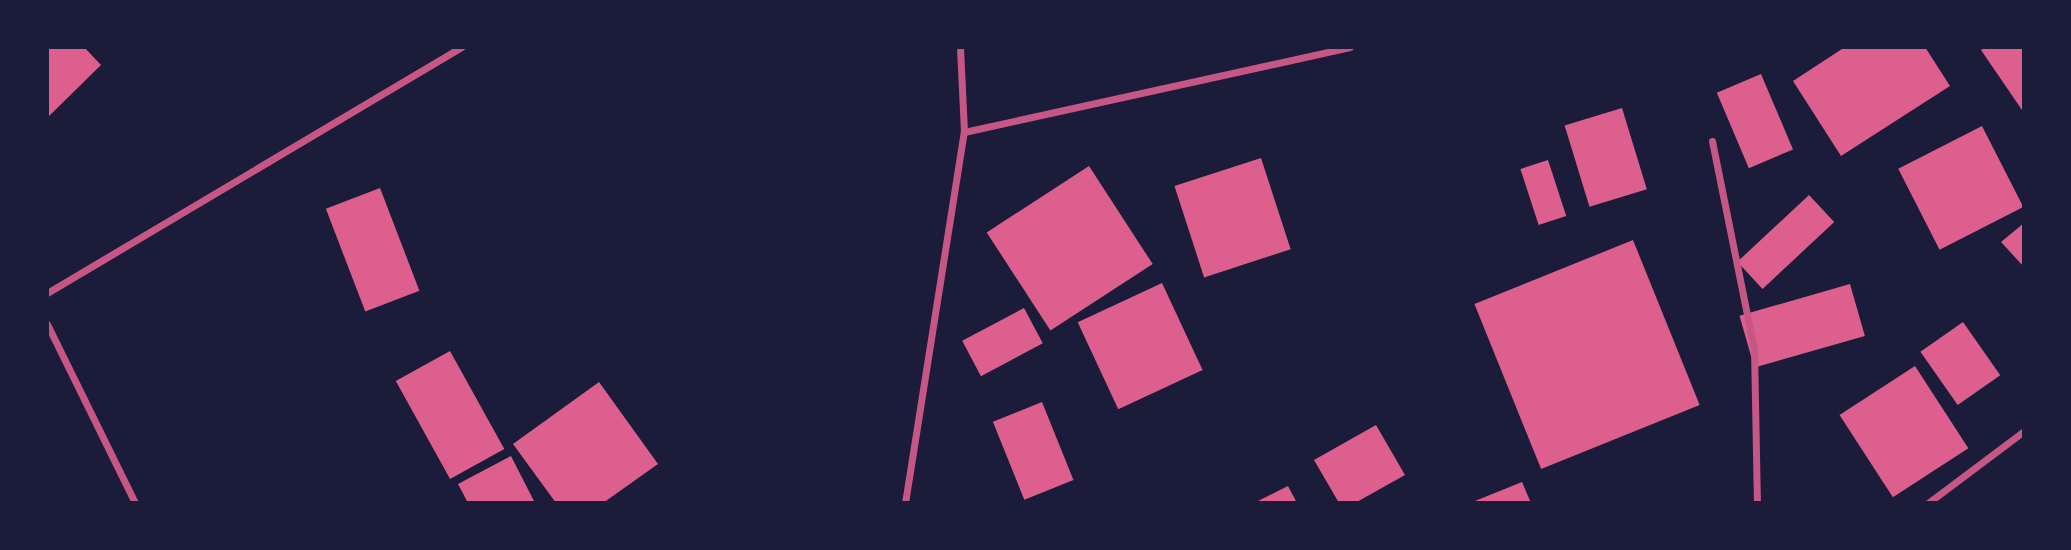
<!DOCTYPE html>
<style>
body{margin:0}
#map{position:relative;width:2071px;height:550px;overflow:hidden;background:#1b1b3a;font-family:"Open Sans",sans-serif}
div>[style]{position:absolute}
.building>*{inset:0;background:#dd5f8e;transform-origin:0 0}
.minor>*{height:7px;margin:-3.5px;padding:0 3.5px;transform-origin:3.5px;border-radius:3.5px;background:#c65784}
span{translate:-50% -50%;white-space:nowrap;text-align:center;line-height:1.15;-webkit-text-stroke:7px #1b1b3a;paint-order:stroke}
.frame{position:absolute;inset:0;border:49px solid #1b1b3a;pointer-events:none}
</style>
<div id="map">
<div class="building">
<div style="clip-path:polygon(47px 47px,84px 47px,101px 65px,47px 118px)"></div>
<div style="clip-path:polygon(1845px 47px,1925px 47px,1950px 86px,1841px 156px,1793px 81px)"></div>
<div style="clip-path:polygon(1985px 47px,2024px 47px,2024px 113px,1981px 50px)"></div>
<div style="left:1761px;top:74px;width:82px;height:48px;rotate:67deg"></div>
<div style="left:1622px;top:108px;width:85px;height:60px;rotate:73deg"></div>
<div style="left:1982px;top:126px;width:91px;height:94px;rotate:63deg"></div>
<div style="left:1261px;top:158px;width:96px;height:91px;rotate:72deg"></div>
<div style="left:1548px;top:160px;width:59px;height:29px;rotate:72deg"></div>
<div style="left:1089px;top:166px;width:117px;height:122px;rotate:57deg"></div>
<div style="left:380px;top:188px;width:110px;height:58px;rotate:69deg"></div>
<div style="left:1809px;top:195px;width:37px;height:98px;rotate:47deg"></div>
<div style="clip-path:polygon(2024px 223px,2024px 267px,2001px 242px)"></div>
<div style="left:1633px;top:240px;width:178px;height:171px;rotate:68deg"></div>
<div style="left:1162px;top:283px;width:96px;height:93px;rotate:65deg"></div>
<div style="left:1850px;top:284px;width:54px;height:115px;rotate:74deg"></div>
<div style="left:1024px;top:308px;width:40px;height:70px;rotate:62deg"></div>
<div style="left:1963px;top:322px;width:65px;height:52px;rotate:55deg"></div>
<div style="left:450px;top:351px;width:112px;height:62px;rotate:61deg"></div>
<div style="left:1915px;top:366px;width:98px;height:90px;rotate:57deg"></div>
<div style="clip-path:polygon(599px 382px,658px 464px,603px 503px,556px 503px,513px 444px)"></div>
<div style="left:1042px;top:402px;width:84px;height:53px;rotate:68deg"></div>
<div style="clip-path:polygon(1376px 425px,1405px 475px,1355px 503px,1339px 503px,1314px 460px)"></div>
<div style="clip-path:polygon(511px 456px,535px 503px,468px 503px,458px 484px)"></div>
<div style="clip-path:polygon(1522px 482px,1531px 503px,1470px 503px)"></div>
<div style="clip-path:polygon(1288px 486px,1297px 503px,1254px 503px)"></div>
</div>
<div class="minor">
<div style="left:964px;top:132px;width:395px;rotate:-12.4deg"></div>
<div style="left:1712px;top:141px;width:212px;rotate:78.6deg"></div>
<div style="left:1754px;top:349px;width:154px;rotate:88.9deg"></div>
<div style="left:47px;top:293px;width:482px;rotate:-30.7deg"></div>
<div style="left:47px;top:324px;width:199px;rotate:63.8deg"></div>
<div style="left:905px;top:503px;width:376px;rotate:-81deg"></div>
<div style="left:964px;top:132px;width:85px;rotate:-92.7deg"></div>
<div style="left:1928px;top:503px;width:120px;rotate:-36.9deg"></div>
</div>
<div class="frame"></div>
</div>
